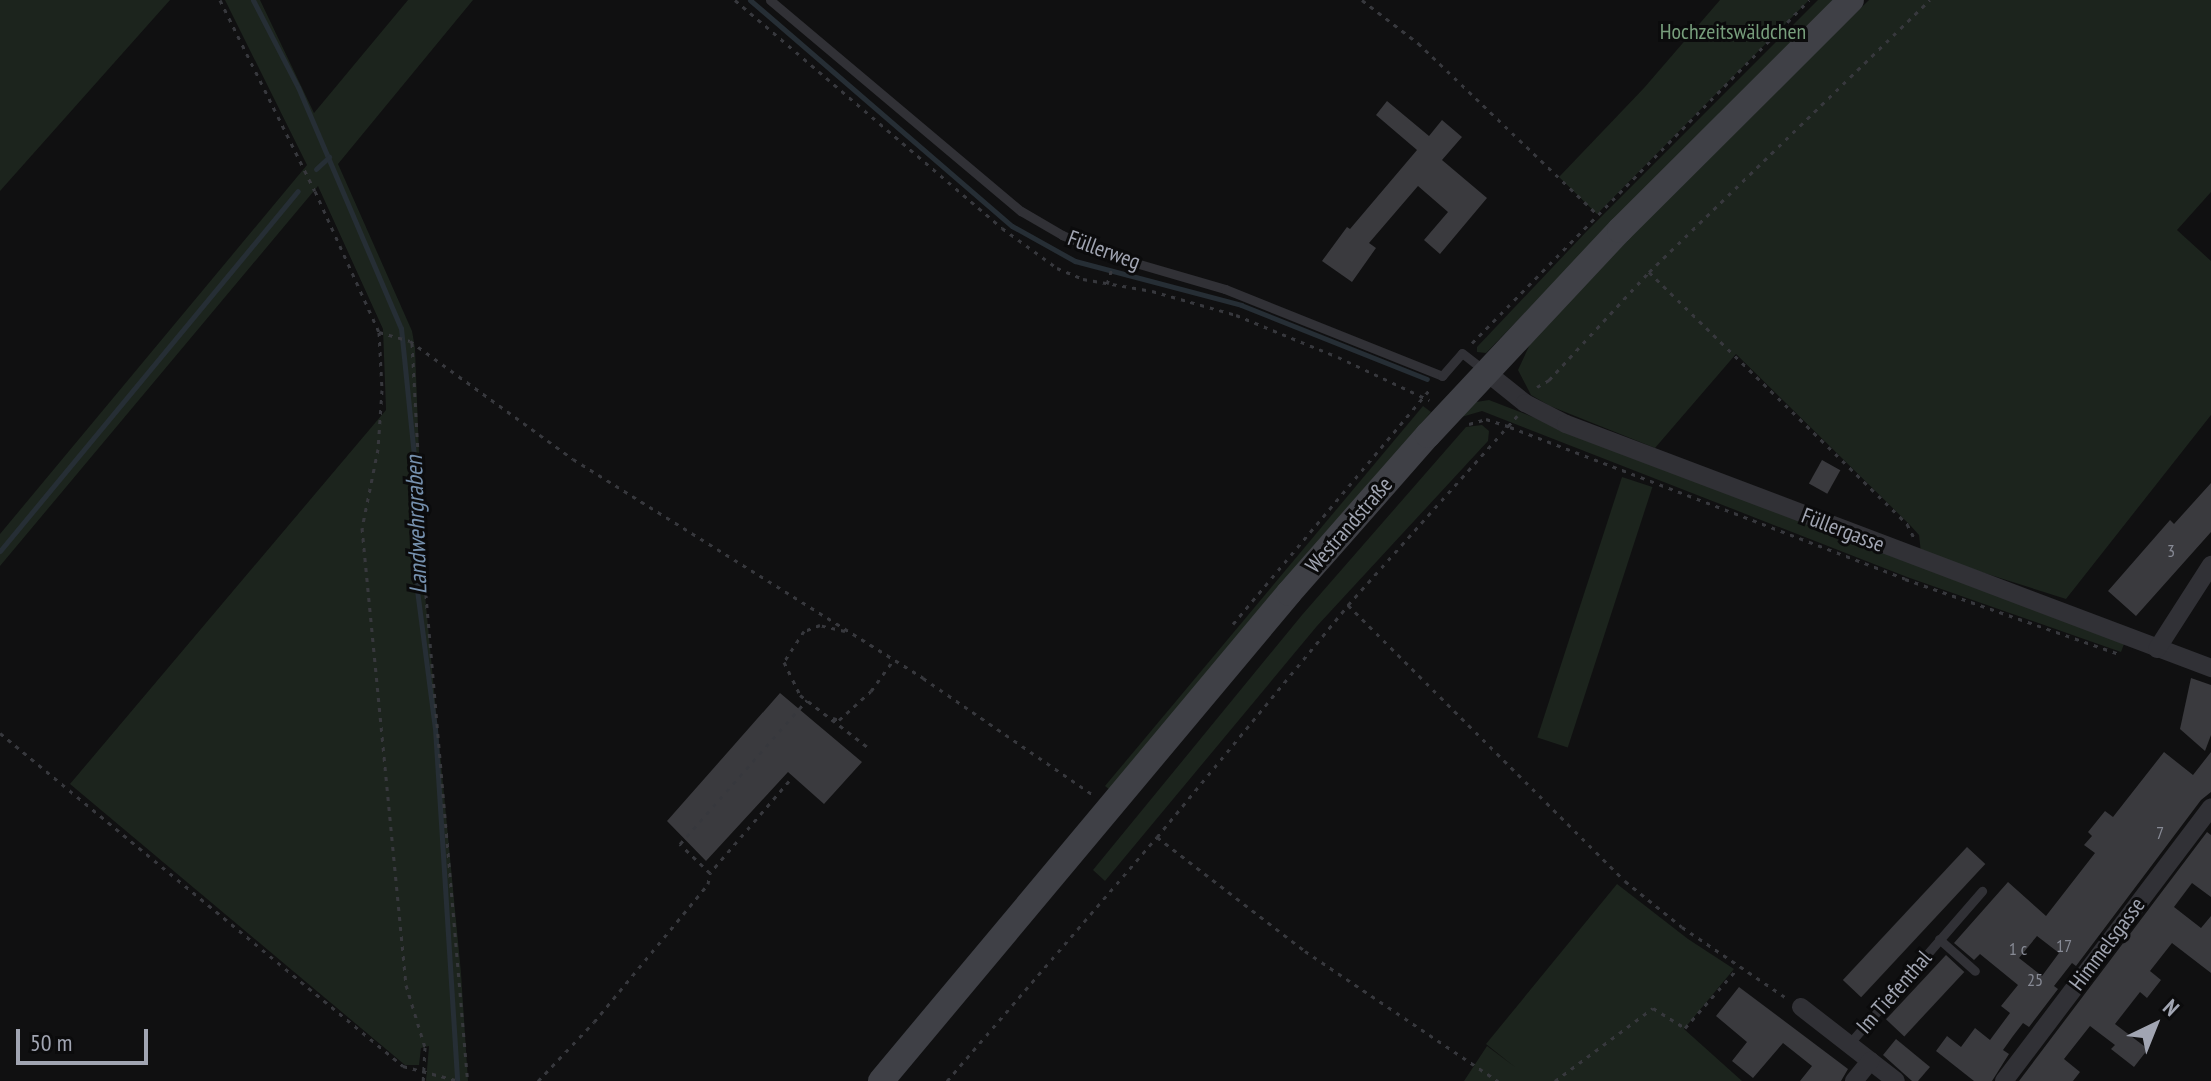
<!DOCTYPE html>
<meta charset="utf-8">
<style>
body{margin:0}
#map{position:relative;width:2211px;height:1081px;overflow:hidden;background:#101011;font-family:"PT Sans Narrow",sans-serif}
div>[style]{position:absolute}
.green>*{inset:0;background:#1c241d;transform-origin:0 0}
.stream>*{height:5px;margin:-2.5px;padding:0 2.5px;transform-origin:2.5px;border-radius:2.5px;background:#262e35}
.building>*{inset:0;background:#3a3a3e;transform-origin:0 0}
.path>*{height:3px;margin-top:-1.5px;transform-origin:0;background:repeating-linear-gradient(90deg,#37383d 0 4px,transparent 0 10px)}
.lane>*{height:9px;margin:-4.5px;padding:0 4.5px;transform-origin:4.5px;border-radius:4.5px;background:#313136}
.street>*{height:18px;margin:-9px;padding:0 9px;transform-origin:9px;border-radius:9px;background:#313136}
.secondary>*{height:26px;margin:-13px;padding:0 13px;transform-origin:13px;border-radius:13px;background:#3f4046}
span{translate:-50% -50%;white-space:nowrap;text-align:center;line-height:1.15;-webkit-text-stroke:6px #0b0b0c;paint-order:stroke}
.number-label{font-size:18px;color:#878a95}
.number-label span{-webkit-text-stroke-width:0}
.park-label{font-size:22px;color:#779e7c}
.street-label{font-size:22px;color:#a1a5b2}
.water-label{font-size:24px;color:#7691af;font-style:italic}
.north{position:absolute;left:2115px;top:985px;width:80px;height:80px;-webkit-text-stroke:6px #0b0b0c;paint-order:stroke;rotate:43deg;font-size:22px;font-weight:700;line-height:32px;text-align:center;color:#a1a5b2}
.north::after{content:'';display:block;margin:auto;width:28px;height:36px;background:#a1a5b2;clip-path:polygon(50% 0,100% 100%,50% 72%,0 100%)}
.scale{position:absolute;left:16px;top:1029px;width:132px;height:36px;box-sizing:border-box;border:4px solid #a1a5b2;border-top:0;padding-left:10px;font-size:24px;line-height:28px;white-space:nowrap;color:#a1a5b2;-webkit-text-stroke:6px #0b0b0c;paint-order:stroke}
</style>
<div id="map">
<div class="green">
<div style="clip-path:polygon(0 0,170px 0,0 191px)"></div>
<div style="clip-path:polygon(225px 0,260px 0,314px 113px,408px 0,473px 0,338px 164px,412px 331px,415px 348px,424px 584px,461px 973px,468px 1081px,426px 1081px,429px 1046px,421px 1048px,419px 1065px,405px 1065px,70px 784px,386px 410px,383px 329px,318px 186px,0 566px,0 534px,307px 165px)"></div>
<div style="clip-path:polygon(1720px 0,1809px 0,1597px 214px,1559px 177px,1644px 88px)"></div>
<div style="clip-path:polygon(1818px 0,1839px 0,1625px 210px,1486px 353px,1477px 352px,1477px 347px,1586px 232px)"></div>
<div style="clip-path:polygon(1869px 0,2211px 0,2211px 192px,2177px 230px,2211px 261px,2211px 415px,2066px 599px,1921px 553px,1919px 535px,1909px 524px,1736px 354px,1655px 448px,1550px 406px,1531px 395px,1518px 370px,1531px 342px,1629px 233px)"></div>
<div style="clip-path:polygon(1489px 400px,2124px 644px,2121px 652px,1907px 577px,1482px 411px,1458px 418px,1476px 402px)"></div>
<div style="clip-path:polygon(1423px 406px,1431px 412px,1110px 790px,1105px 786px)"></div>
<div style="clip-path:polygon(1482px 425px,1489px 431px,1488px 441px,1317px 626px,1105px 881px,1093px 870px,1302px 615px,1466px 427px)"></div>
<div style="left:1622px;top:477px;width:32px;height:274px;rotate:18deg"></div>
<div style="clip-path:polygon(1617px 884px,1688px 939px,1734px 969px,1684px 1029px,1742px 1081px,1464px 1081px,1487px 1046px,1515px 1067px,1486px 1044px)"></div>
</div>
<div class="stream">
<div style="left:253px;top:0;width:98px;rotate:62.7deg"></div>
<div style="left:298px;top:87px;width:262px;rotate:66.9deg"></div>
<div style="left:401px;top:328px;width:199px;rotate:84.2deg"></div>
<div style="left:421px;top:526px;width:64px;rotate:93.6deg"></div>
<div style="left:417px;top:590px;width:139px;rotate:82.6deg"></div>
<div style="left:435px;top:728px;width:354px;rotate:86.4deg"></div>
<div style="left:750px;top:0;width:346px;rotate:40.8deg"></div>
<div style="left:1012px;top:226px;width:72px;rotate:29.1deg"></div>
<div style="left:1075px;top:261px;width:172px;rotate:14.8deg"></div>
<div style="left:1241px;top:305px;width:200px;rotate:21.7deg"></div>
<div style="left:316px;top:169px;width:18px;rotate:-43deg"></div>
<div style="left:0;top:551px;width:467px;rotate:-50.4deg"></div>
</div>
<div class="building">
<div style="clip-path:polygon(1387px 101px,1429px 136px,1442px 120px,1462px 137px,1442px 160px,1487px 198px,1440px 254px,1424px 240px,1448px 212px,1418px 186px,1369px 243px,1376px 248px,1352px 282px,1322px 261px,1347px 227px,1350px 229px,1417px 150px,1376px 115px)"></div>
<div style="left:1822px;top:460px;width:21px;height:27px;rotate:29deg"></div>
<div style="clip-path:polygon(2211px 483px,2211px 532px,2136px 616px,2108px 591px,2170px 520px,2174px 524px)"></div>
<div style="clip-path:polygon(2191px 678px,2211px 685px,2211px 735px,2205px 751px,2180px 729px)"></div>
<div style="clip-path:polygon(780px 693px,862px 762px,824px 804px,788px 772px,706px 861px,667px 821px)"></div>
<div style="clip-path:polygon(evenodd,2164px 752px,2193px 775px,2211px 752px,2211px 792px,2201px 800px,2076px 966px,2072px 963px,2054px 986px,2058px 989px,2029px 1027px,2023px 1023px,2013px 1036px,2003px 1050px,2009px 1054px,1992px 1081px,1974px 1081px,1936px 1051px,1947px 1036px,1961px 1047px,1975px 1028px,1990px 1040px,2010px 1013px,2001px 1006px,2018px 985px,1980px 954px,1974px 960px,1954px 943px,2008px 882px,2046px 916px,2095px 853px,2084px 845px,2092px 836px,2088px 832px,2105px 811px,2113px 817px,2164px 752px,2037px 936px,2059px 953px,2042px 976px,2019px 958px,2037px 936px)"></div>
<div style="clip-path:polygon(2207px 832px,2211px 835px,2211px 897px,2192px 883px,2174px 907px,2201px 928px,2211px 916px,2211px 973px,2172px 943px,2150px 971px,2161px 980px,2147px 998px,2140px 992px,2115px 1024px,2148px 1049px,2134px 1067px,2111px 1049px,2115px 1045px,2090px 1026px,2064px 1059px,2080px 1072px,2073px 1081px,2019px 1081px)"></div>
<div style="left:1967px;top:847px;width:25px;height:182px;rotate:43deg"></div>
<div style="left:1946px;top:955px;width:25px;height:88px;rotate:43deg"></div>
<div style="clip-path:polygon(1739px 987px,1848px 1069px,1841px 1081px,1800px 1081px,1812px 1066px,1783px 1043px,1753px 1078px,1732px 1061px,1747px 1042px,1716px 1016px)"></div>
<div style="clip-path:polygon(1896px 1039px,1930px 1067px,1918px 1081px,1912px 1081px,1883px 1055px)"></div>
</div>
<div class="path">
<div style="left:220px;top:0;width:213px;rotate:63.6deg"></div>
<div style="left:315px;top:191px;width:155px;rotate:65.6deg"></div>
<div style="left:379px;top:332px;width:58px;rotate:87deg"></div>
<div style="left:382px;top:390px;width:59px;rotate:93.9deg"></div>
<div style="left:378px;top:449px;width:81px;rotate:101.4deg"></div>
<div style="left:362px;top:528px;width:459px;rotate:84.5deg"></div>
<div style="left:406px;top:985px;width:65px;rotate:73deg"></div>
<div style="left:425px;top:1047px;width:34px;rotate:93deg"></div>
<div style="left:735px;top:0;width:351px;rotate:40.5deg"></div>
<div style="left:1002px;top:228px;width:68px;rotate:36deg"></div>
<div style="left:1057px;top:268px;width:28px;rotate:23deg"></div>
<div style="left:1083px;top:279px;width:70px;rotate:9.9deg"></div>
<div style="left:1152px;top:291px;width:87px;rotate:15.9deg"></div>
<div style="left:1236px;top:315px;width:110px;rotate:22.4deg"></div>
<div style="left:1338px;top:357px;width:101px;rotate:25.3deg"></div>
<div style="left:1362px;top:0;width:71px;rotate:37.5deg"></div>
<div style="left:1418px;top:43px;width:248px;rotate:43.7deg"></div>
<div style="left:1649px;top:272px;width:361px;rotate:44.3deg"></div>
<div style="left:1907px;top:524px;width:16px;rotate:63deg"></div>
<div style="left:1107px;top:284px;width:16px;rotate:-72deg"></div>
<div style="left:379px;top:332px;width:32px;rotate:16deg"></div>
<div style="left:410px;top:341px;width:201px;rotate:35.9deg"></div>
<div style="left:573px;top:459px;width:413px;rotate:32deg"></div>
<div style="left:923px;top:678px;width:205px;rotate:34.5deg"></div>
<div style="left:412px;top:343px;width:241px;rotate:86.9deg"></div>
<div style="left:425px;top:584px;width:499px;rotate:85.1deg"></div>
<div style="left:1472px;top:343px;width:481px;rotate:-45.5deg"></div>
<div style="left:1537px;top:387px;width:14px;rotate:-30deg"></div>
<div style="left:1549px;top:380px;width:147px;rotate:-47.2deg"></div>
<div style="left:1649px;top:272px;width:391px;rotate:-44.1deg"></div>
<div style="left:1469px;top:424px;width:18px;rotate:-16deg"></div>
<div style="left:1486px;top:419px;width:25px;rotate:18deg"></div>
<div style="left:1510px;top:427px;width:423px;rotate:21deg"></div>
<div style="left:1905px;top:579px;width:227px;rotate:19.3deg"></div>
<div style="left:1348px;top:605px;width:391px;rotate:44.9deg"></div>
<div style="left:1625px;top:881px;width:73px;rotate:38.9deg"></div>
<div style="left:1682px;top:927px;width:128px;rotate:34.2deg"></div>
<div style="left:1233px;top:624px;width:308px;rotate:-50deg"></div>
<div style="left:845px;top:631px;width:26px;rotate:-167deg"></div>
<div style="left:820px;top:625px;width:17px;rotate:159deg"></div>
<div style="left:804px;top:631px;width:37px;rotate:123deg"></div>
<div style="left:784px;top:662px;width:37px;rotate:64deg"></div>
<div style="left:800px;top:695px;width:88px;rotate:37.6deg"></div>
<div style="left:833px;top:718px;width:6px;rotate:18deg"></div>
<div style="left:839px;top:720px;width:43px;rotate:-42.2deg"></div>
<div style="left:871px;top:691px;width:39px;rotate:-54deg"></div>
<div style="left:0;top:733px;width:523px;rotate:39.57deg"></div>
<div style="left:403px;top:1066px;width:58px;rotate:15deg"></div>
<div style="left:789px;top:781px;width:121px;rotate:130.7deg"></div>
<div style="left:710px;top:873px;width:42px;rotate:-136deg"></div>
<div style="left:680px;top:844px;width:192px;rotate:-48.6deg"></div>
<div style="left:1157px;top:837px;width:187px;rotate:37.6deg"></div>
<div style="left:1305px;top:951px;width:233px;rotate:34deg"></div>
<div style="left:538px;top:1081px;width:81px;rotate:-46.5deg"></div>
<div style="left:594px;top:1022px;width:179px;rotate:-50.4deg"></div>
<div style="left:708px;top:884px;width:11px;rotate:-80deg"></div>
<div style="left:947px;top:1081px;width:322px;rotate:-49.3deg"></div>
<div style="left:1157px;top:837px;width:301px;rotate:-50.5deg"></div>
<div style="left:1348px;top:605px;width:254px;rotate:-48.2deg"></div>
<div style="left:1555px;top:1081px;width:122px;rotate:-36.7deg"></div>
<div style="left:1653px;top:1008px;width:38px;rotate:32deg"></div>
<div style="left:1685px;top:1028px;width:80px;rotate:-48.5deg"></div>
</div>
<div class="lane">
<div style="left:770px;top:0;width:328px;rotate:40.1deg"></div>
<div style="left:1021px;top:211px;width:48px;rotate:30.3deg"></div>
<div style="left:1062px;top:235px;width:57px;rotate:22.5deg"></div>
<div style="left:1115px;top:257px;width:115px;rotate:16.2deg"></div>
<div style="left:1225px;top:289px;width:234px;rotate:21.8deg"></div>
<div style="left:1442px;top:376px;width:30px;rotate:-49deg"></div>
<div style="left:1462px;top:353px;width:29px;rotate:38deg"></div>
<div style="left:1939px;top:939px;width:48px;rotate:41.6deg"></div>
<div style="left:1849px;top:1044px;width:203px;rotate:-49deg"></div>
</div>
<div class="street">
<div style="left:1485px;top:371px;width:51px;rotate:38.7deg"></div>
<div style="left:1525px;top:403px;width:46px;rotate:27.1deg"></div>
<div style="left:1566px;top:424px;width:690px;rotate:20.72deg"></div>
<div style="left:2157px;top:649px;width:100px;rotate:-57.3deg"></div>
<div style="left:1801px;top:1007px;width:120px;rotate:37.9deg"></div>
<div style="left:1854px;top:1081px;width:26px;rotate:-51deg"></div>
<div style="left:2004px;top:1081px;width:343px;rotate:-52.9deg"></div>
</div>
<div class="secondary">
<div style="left:881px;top:1081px;width:636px;rotate:-50.1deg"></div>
<div style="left:1289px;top:593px;width:210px;rotate:-48.7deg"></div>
<div style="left:1428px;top:435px;width:281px;rotate:-46.9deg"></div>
<div style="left:1620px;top:230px;width:326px;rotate:-44.9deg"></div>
</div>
<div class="number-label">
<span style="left:2171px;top:551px">3</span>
<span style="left:2160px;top:833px">7</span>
<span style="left:2064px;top:946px">17</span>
<span style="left:2018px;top:949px">1 c</span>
<span style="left:2035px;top:980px">25</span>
</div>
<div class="park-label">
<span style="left:1733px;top:32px">Hochzeitswäldchen</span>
</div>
<div class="street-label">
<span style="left:1104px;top:250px;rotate:20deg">Füllerweg</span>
<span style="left:1349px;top:525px;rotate:-49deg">Westrandstraße</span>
<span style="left:1843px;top:530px;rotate:21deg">Füllergasse</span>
<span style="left:2107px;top:944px;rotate:-53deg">Himmelsgasse</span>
<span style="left:1894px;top:992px;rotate:-49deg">Im Tiefenthal</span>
</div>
<div class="water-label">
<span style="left:416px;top:525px;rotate:-92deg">Landwehrgraben</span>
</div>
<div class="north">N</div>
<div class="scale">50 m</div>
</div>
